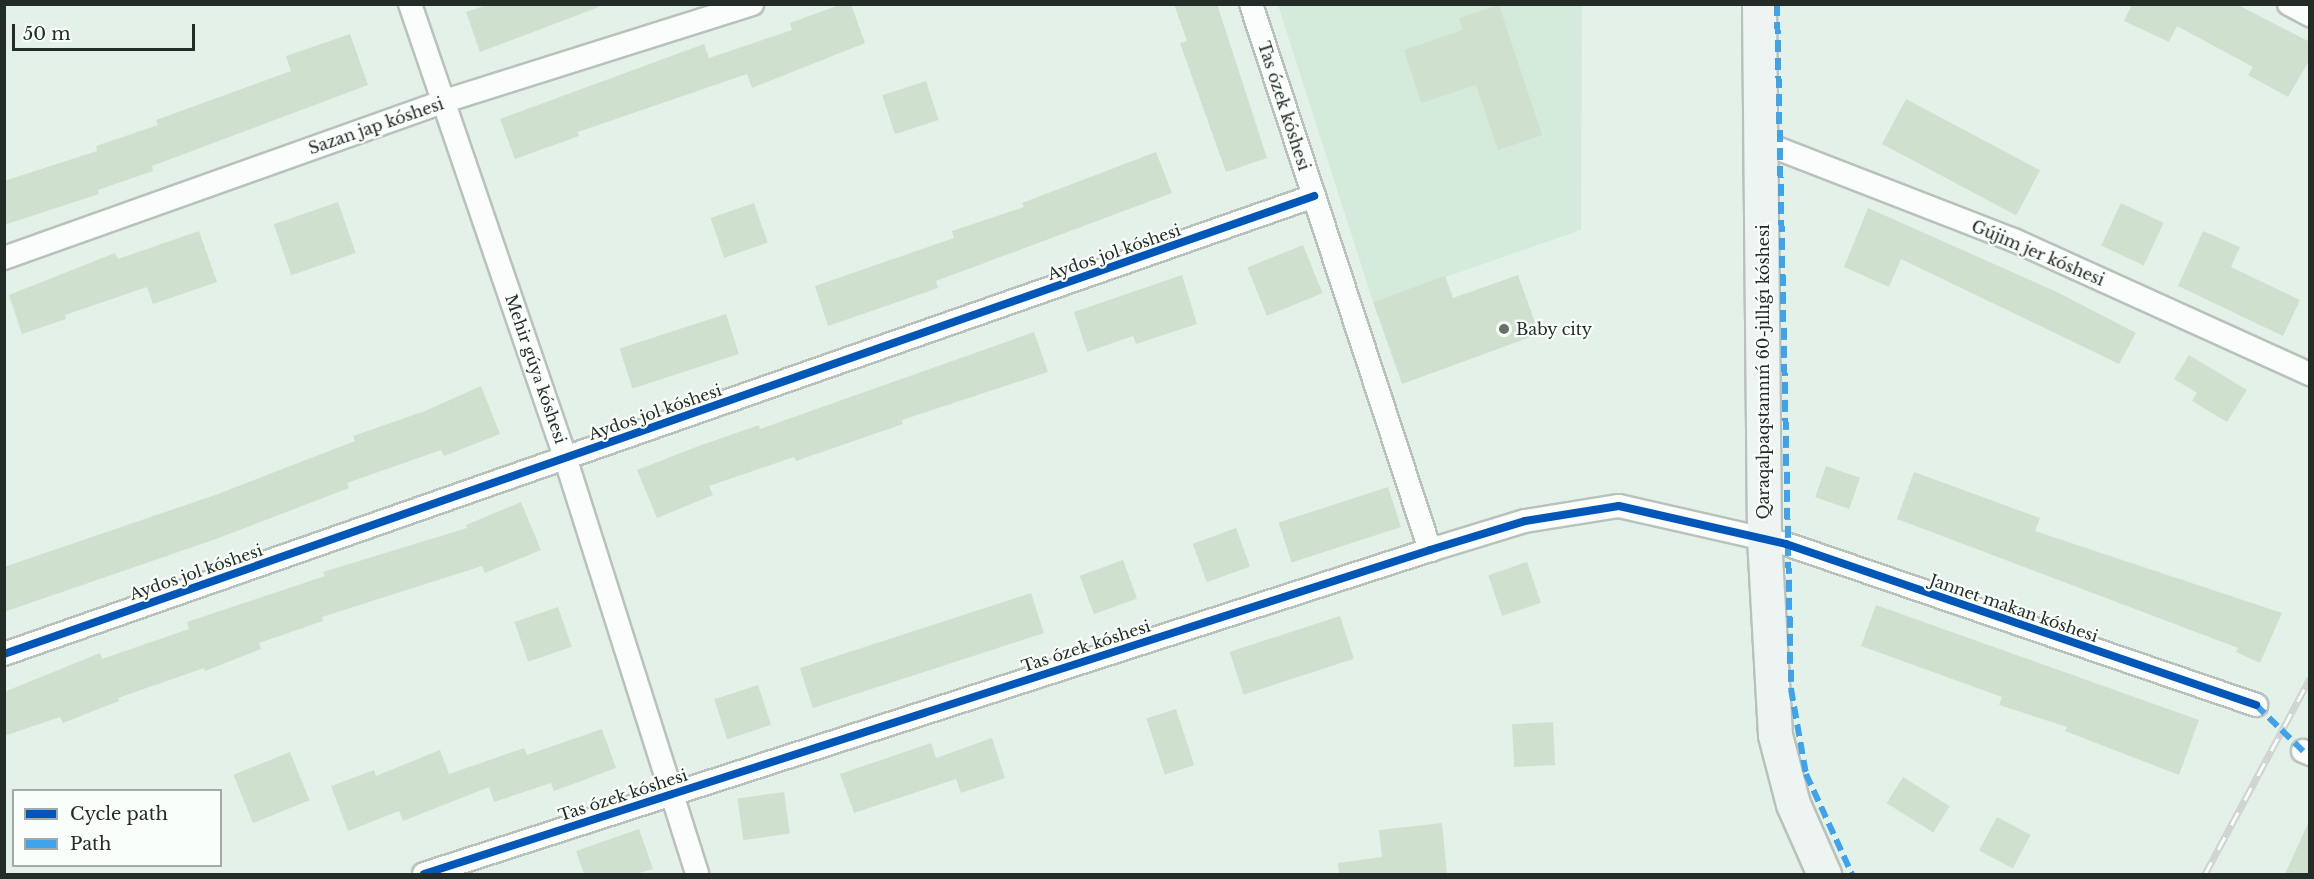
<!DOCTYPE html>
<meta charset="utf-8">
<style>
body{margin:0}
#map{position:relative;width:2314px;height:879px;overflow:hidden;background:#e4f1e8;font-family:"Libre Baskerville",serif}
div>[style]{position:absolute}
.built>*{inset:0;background:#d4eadb}
.building>*{inset:0;background:#d0e0ce;transform-origin:0 0}
.roads{filter:drop-shadow(2px 0 #b8c2bb) drop-shadow(-2px 0 #b8c2bb) drop-shadow(0 2px #b8c2bb) drop-shadow(0 -2px #b8c2bb)}
.street>*{height:22px;margin:-11px;padding:0 11px;transform-origin:11px;border-radius:11px;background:#fbfdfc}
.secondary>*{height:33px;margin:-16.5px;padding:0 16.5px;transform-origin:16.5px;border-radius:16.5px;background:#edf4f2}
.rail>*{height:7px;margin-top:-3.5px;transform-origin:0;background:repeating-linear-gradient(90deg,#f9fefb 0 14px,#d0d3d1 0 28px);box-sizing:border-box;border-block:2px solid #d0d3d1}
.quiet>*{height:6px;margin-top:-3px;transform-origin:0;background:repeating-linear-gradient(90deg,#3ea3eb 0 12px,transparent 0 18px)}
.cycleway>*{height:8px;margin:-4px;padding:0 4px;transform-origin:4px;border-radius:4px;background:#0057b8}
.dots>*{width:16px;height:16px;translate:-50% -50%;box-sizing:border-box;border:3px solid #f9fefb;border-radius:50%}
span{translate:-50% -50%;white-space:nowrap;text-align:center;line-height:1.15;-webkit-text-stroke:4.5px #f9fefb;paint-order:stroke}
.street-label{font-size:16px;color:#232c26}
.poi-label{font-size:16px;color:#232c26}
.left{translate:0 -50%;text-align:left}
.frame{position:absolute;inset:0;border:6px solid #232c26;pointer-events:none}
.legend{position:absolute;left:12px;top:789px;width:210px;height:78px;box-sizing:border-box;background:#f9fefb;border:2px solid #a3aaa6;margin:0;padding:8px 10px;list-style:none;font-size:18px;color:#232c26}
.legend li{display:flex;align-items:center;gap:12px;height:30px}
.legend b{width:30px;border:2px solid #a3aaa6}
.scale{position:absolute;left:12px;top:24px;width:183px;height:27px;box-sizing:border-box;border:3px solid #232c26;border-top:0;padding-left:8px;font-size:18px;line-height:21px;white-space:nowrap;color:#232c26;-webkit-text-stroke:4px #f9fefb;paint-order:stroke}
</style>
<div id="map">
<div class="built">
<div style="clip-path:polygon(1278px 5px,1582px 5px,1581px 230px,1373px 302px)"></div>
</div>
<div class="building">
<div style="clip-path:polygon(489px 4px,598px 4px,599px 7px,480px 52px,466px 12px)"></div>
<div style="clip-path:polygon(842px 4px,851px 4px,865px 43px,752px 88px,747px 74px,578px 132px,579px 136px,515px 159px,500px 119px,704px 44px,709px 58px,792px 30px,790px 23px)"></div>
<div style="clip-path:polygon(1174px 4px,1217px 4px,1267px 158px,1226px 172px,1180px 43px,1187px 41px)"></div>
<div style="clip-path:polygon(2132px 4px,2236px 4px,2310px 42px,2310px 59px,2288px 97px,2248px 75px,2253px 67px,2177px 26px,2169px 42px,2124px 21px)"></div>
<div style="clip-path:polygon(1499px 5px,1542px 135px,1498px 150px,1476px 85px,1421px 103px,1404px 50px,1463px 30px,1459px 18px)"></div>
<div style="clip-path:polygon(350px 34px,368px 85px,152px 166px,153px 171px,98px 190px,99px 194px,4px 225px,4px 181px,97px 151px,96px 146px,158px 125px,156px 120px,291px 71px,286px 56px)"></div>
<div style="left:926px;top:81px;width:41px;height:46px;rotate:72deg"></div>
<div style="left:1906px;top:99px;width:152px;height:51px;rotate:28deg"></div>
<div style="clip-path:polygon(1156px 152px,1172px 193px,936px 281px,938px 288px,828px 326px,815px 286px,954px 238px,952px 231px,1024px 207px,1022px 203px)"></div>
<div style="left:338px;top:202px;width:54px;height:68px;rotate:71deg"></div>
<div style="left:754px;top:203px;width:42px;height:46px;rotate:71deg"></div>
<div style="left:2121px;top:203px;width:47px;height:47px;rotate:25deg"></div>
<div style="clip-path:polygon(1868px 208px,2057px 292px,2136px 333px,2119px 364px,1901px 259px,1889px 287px,1844px 267px)"></div>
<div style="clip-path:polygon(199px 231px,217px 282px,153px 304px,147px 287px,65px 315px,66px 319px,22px 334px,9px 295px,115px 253px,118px 259px)"></div>
<div style="clip-path:polygon(2203px 231px,2240px 247px,2231px 267px,2300px 300px,2283px 336px,2178px 286px)"></div>
<div style="left:1303px;top:245px;width:52px;height:60px;rotate:68deg"></div>
<div style="clip-path:polygon(1182px 275px,1197px 324px,1136px 344px,1133px 336px,1087px 352px,1074px 312px)"></div>
<div style="clip-path:polygon(1518px 275px,1539px 334px,1402px 384px,1373px 302px,1445px 276px,1453px 298px)"></div>
<div style="left:726px;top:314px;width:42px;height:112px;rotate:72deg"></div>
<div style="clip-path:polygon(1034px 332px,1048px 372px,902px 420px,903px 424px,796px 461px,794px 457px,709px 486px,713px 495px,657px 518px,637px 470px,696px 447px,759px 425px,760px 429px)"></div>
<div style="clip-path:polygon(2189px 355px,2247px 390px,2227px 422px,2192px 401px,2197px 393px,2174px 379px)"></div>
<div style="clip-path:polygon(481px 386px,500px 434px,444px 456px,441px 450px,347px 483px,349px 488px,216px 539px,4px 612px,4px 567px,218px 494px,355px 441px,353px 436px,425px 411px)"></div>
<div style="left:1826px;top:466px;width:36px;height:33px;rotate:19deg"></div>
<div style="clip-path:polygon(1914px 472px,2040px 518px,2035px 531px,2282px 613px,2260px 663px,2236px 652px,2238px 648px,1897px 519px)"></div>
<div style="left:1388px;top:487px;width:42px;height:115px;rotate:72deg"></div>
<div style="clip-path:polygon(521px 502px,541px 550px,485px 573px,482px 566px,322px 617px,323px 621px,259px 643px,261px 649px,205px 671px,204px 668px,118px 698px,119px 701px,63px 723px,60px 717px,4px 736px,4px 692px,100px 653px,102px 659px,189px 629px,187px 622px,325px 576px,323px 572px,467px 528px,466px 525px)"></div>
<div style="left:1236px;top:528px;width:41px;height:46px;rotate:70deg"></div>
<div style="left:1123px;top:560px;width:41px;height:46px;rotate:70deg"></div>
<div style="left:1527px;top:562px;width:43px;height:41px;rotate:71deg"></div>
<div style="left:1031px;top:593px;width:42px;height:243px;rotate:72deg"></div>
<div style="clip-path:polygon(1876px 605px,2199px 720px,2179px 775px,2065px 731px,2067px 727px,1999px 705px,2002px 697px,1861px 646px)"></div>
<div style="left:558px;top:607px;width:42px;height:46px;rotate:71deg"></div>
<div style="left:1340px;top:616px;width:45px;height:116px;rotate:72deg"></div>
<div style="left:758px;top:685px;width:42px;height:46px;rotate:72deg"></div>
<div style="left:1176px;top:709px;width:59px;height:31px;rotate:72deg"></div>
<div style="left:1553px;top:722px;width:43px;height:41px;rotate:87deg"></div>
<div style="clip-path:polygon(602px 729px,616px 768px,554px 791px,551px 783px,494px 802px,489px 787px,403px 821px,399px 811px,348px 831px,331px 786px,374px 770px,376px 776px,440px 750px,449px 774px,524px 748px,527px 755px)"></div>
<div style="clip-path:polygon(992px 738px,1005px 778px,961px 793px,956px 779px,854px 813px,840px 774px,931px 743px,936px 758px)"></div>
<div style="left:290px;top:752px;width:52px;height:61px;rotate:68deg"></div>
<div style="left:1903px;top:777px;width:55px;height:31px;rotate:32deg"></div>
<div style="left:784px;top:792px;width:42px;height:47px;rotate:82deg"></div>
<div style="left:1997px;top:817px;width:38px;height:38px;rotate:28deg"></div>
<div style="clip-path:polygon(2310px 819px,2310px 874px,2285px 874px)"></div>
<div style="clip-path:polygon(1442px 823px,1447px 874px,1339px 874px,1338px 863px,1382px 857px,1379px 830px)"></div>
<div style="clip-path:polygon(639px 829px,653px 869px,636px 874px,584px 874px,576px 851px)"></div>
</div>
<div class="roads">
<div class="street">
<div style="left:410px;top:4px;width:479px;rotate:71.1deg"></div>
<div style="left:565px;top:457px;width:437px;rotate:72.4deg"></div>
<div style="left:1251px;top:4px;width:575px;rotate:71.85deg"></div>
<div style="left:2289px;top:4px;width:24px;rotate:28deg"></div>
<div style="left:1761px;top:142px;width:271px;rotate:21.2deg"></div>
<div style="left:2014px;top:240px;width:325px;rotate:24.4deg"></div>
<div style="left:4px;top:258px;width:468px;rotate:-19.6deg"></div>
<div style="left:445px;top:101px;width:322px;rotate:-17.5deg"></div>
<div style="left:4px;top:654px;width:1388px;rotate:-19.27deg"></div>
<div style="left:2303px;top:751px;width:8px;rotate:23deg"></div>
<div style="left:424px;top:874px;width:1057px;rotate:-17.85deg"></div>
<div style="left:1430px;top:550px;width:99px;rotate:-17deg"></div>
<div style="left:1525px;top:521px;width:95px;rotate:-9.1deg"></div>
<div style="left:1619px;top:506px;width:171px;rotate:12.8deg"></div>
<div style="left:1786px;top:544px;width:497px;rotate:18.9deg"></div>
</div>
<div class="secondary">
<div style="left:1759px;top:4px;width:534px;rotate:89.46deg"></div>
<div style="left:1764px;top:538px;width:197px;rotate:86.8deg"></div>
<div style="left:1775px;top:735px;width:71px;rotate:75.4deg"></div>
<div style="left:1793px;top:804px;width:77px;rotate:66.1deg"></div>
</div>
</div>
<div class="rail">
<div style="left:2205px;top:874px;width:222px;rotate:-61.8deg"></div>
</div>
<div class="quiet">
<div style="left:1777px;top:4px;width:685px;rotate:88.83deg"></div>
<div style="left:1791px;top:689px;width:86px;rotate:80deg"></div>
<div style="left:1806px;top:774px;width:110px;rotate:65.3deg"></div>
<div style="left:2256px;top:705px;width:66px;rotate:44.4deg"></div>
</div>
<div class="cycleway">
<div style="left:4px;top:654px;width:1388px;rotate:-19.27deg"></div>
<div style="left:424px;top:874px;width:1057px;rotate:-17.85deg"></div>
<div style="left:1430px;top:550px;width:99px;rotate:-17deg"></div>
<div style="left:1525px;top:521px;width:95px;rotate:-9.1deg"></div>
<div style="left:1619px;top:506px;width:171px;rotate:12.8deg"></div>
<div style="left:1786px;top:544px;width:497px;rotate:18.9deg"></div>
</div>
<div class="dots">
<div style="left:1504px;top:329px;background:#67716a"></div>
</div>
<div class="street-label">
<span style="left:1284px;top:106px;rotate:72deg">Tas ózek kóshesi</span>
<span style="left:376px;top:126px;rotate:-19deg">Sazan jap kóshesi</span>
<span style="left:1114px;top:252px;rotate:-19deg">Aydos jol kóshesi</span>
<span style="left:2038px;top:253px;rotate:23deg">Gújim jer kóshesi</span>
<span style="left:536px;top:369px;rotate:71deg">Mehir gúyа kóshesi</span>
<span style="left:1763px;top:372px;rotate:-90deg">Qaraqalpaqstannıń 60-jıllıǵı kóshesi</span>
<span style="left:655px;top:412px;rotate:-19deg">Aydos jol kóshesi</span>
<span style="left:196px;top:572px;rotate:-19deg">Aydos jol kóshesi</span>
<span style="left:2014px;top:608px;rotate:19deg">Jannet makan kóshesi</span>
<span style="left:1086px;top:646px;rotate:-18deg">Tas ózek kóshesi</span>
<span style="left:623px;top:795px;rotate:-18deg">Tas ózek kóshesi</span>
</div>
<div class="poi-label">
<span class="left" style="left:1516px;top:329px">Baby city</span>
</div>
<div class="frame"></div>
<ul class="legend">
<li><b style="height:8px;background:#0057b8"></b>Cycle path</li>
<li><b style="height:8px;background:#3ea3eb"></b>Path</li>
</ul>
<div class="scale">50 m</div>
</div>
